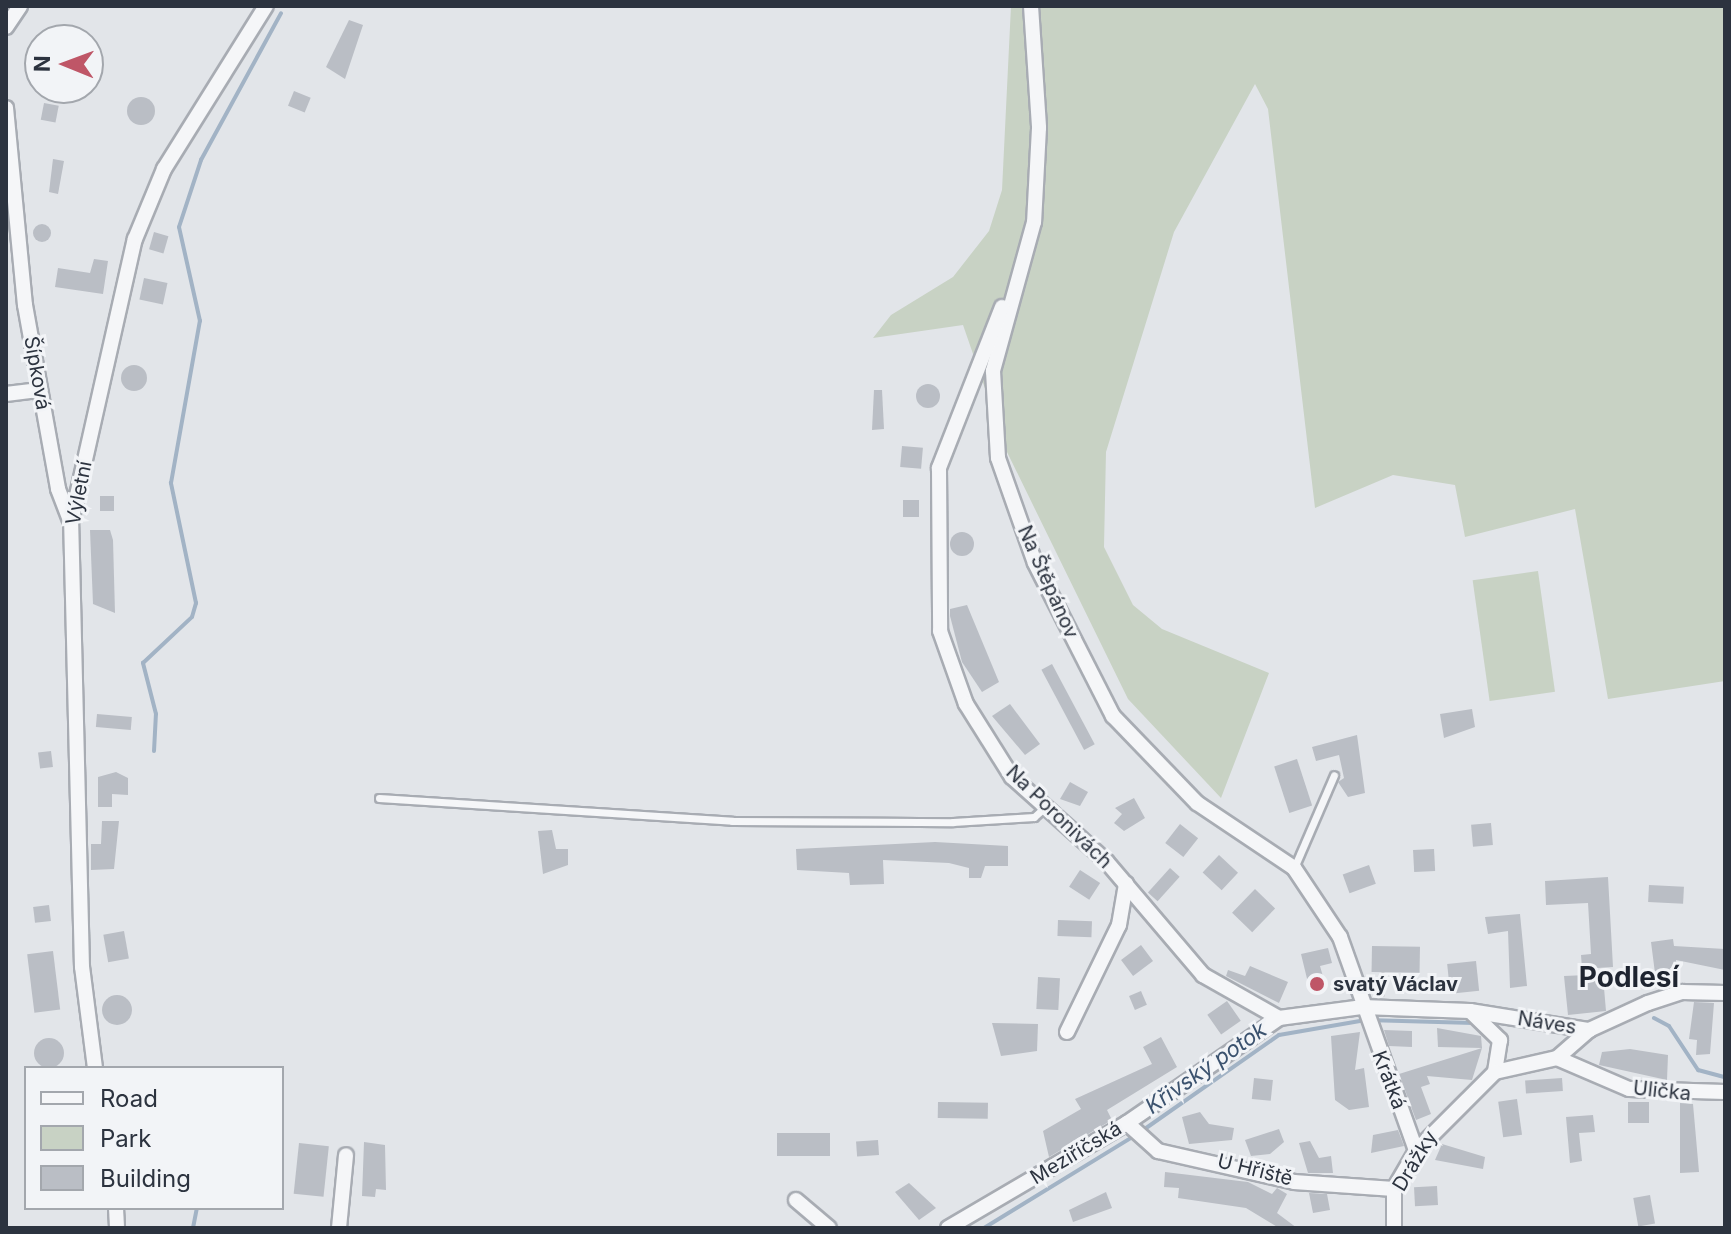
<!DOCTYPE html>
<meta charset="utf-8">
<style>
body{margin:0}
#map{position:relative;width:1731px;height:1234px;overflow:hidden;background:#e2e5e9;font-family:Inter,sans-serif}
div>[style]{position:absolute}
.green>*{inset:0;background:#c8d2c4;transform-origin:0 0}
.stream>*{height:4px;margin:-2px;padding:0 2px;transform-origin:2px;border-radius:2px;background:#a2b3c5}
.building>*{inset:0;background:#babec5;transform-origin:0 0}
.round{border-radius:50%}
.path>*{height:3px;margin-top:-1.5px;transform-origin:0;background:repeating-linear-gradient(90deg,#bdbfc4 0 6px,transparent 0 12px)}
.roads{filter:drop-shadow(2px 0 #a8acb3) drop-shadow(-2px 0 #a8acb3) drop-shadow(0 2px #a8acb3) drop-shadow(0 -2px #a8acb3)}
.lane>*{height:7px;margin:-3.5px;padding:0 3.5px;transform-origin:3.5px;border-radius:3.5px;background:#f5f6f8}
.street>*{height:14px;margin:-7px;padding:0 7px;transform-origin:7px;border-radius:7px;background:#f5f6f8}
.dots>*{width:22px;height:22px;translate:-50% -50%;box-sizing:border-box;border:4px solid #f2f4f7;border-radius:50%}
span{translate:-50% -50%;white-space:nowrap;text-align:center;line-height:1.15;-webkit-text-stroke:6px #f2f4f7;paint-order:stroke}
.street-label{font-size:20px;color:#2c333f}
.poi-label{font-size:20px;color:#2c333f;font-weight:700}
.left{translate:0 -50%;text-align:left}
.water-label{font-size:22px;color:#3b526e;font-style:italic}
.district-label{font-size:28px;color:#1e2430;font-weight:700}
.frame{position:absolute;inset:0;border:8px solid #2c333f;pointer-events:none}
.legend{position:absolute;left:24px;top:1066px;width:260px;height:144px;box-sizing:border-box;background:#f2f4f7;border:2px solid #a3a7ad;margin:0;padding:10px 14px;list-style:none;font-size:24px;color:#2c333f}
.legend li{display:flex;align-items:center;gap:16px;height:40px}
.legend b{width:40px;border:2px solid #a3a7ad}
.north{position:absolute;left:24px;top:24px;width:80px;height:80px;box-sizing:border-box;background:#f2f4f7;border:2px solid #a3a7ad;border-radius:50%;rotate:271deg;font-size:22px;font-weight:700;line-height:32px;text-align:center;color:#2c333f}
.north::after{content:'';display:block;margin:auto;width:28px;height:36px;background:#bf5667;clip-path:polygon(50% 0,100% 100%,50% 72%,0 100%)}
</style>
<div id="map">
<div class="green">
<div style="clip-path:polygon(1011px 6px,1725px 6px,1725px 681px,1608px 699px,1575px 509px,1465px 537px,1455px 485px,1393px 475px,1315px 508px,1268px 109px,1255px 84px,1174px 232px,1106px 452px,1104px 547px,1133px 605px,1162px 629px,1269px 673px,1221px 798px,1128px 699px,1007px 452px,963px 325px,873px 338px,891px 315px,953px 277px,989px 231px,1002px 190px)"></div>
<div style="left:1538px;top:571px;width:122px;height:66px;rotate:82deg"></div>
</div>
<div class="stream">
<div style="left:154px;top:751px;width:37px;rotate:-87deg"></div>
<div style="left:156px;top:714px;width:53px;rotate:-104.3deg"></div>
<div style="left:143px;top:663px;width:67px;rotate:-43.2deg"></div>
<div style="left:192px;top:617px;width:15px;rotate:-74deg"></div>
<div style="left:196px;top:603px;width:123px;rotate:-101.8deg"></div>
<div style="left:171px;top:483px;width:165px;rotate:-79.9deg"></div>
<div style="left:200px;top:321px;width:96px;rotate:-102.6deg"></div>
<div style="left:179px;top:227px;width:71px;rotate:-71.8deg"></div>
<div style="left:201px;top:160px;width:167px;rotate:-61.4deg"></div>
<div style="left:1654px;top:1018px;width:17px;rotate:28deg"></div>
<div style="left:1669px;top:1026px;width:53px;rotate:56.6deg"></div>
<div style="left:1698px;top:1070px;width:28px;rotate:15deg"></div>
<div style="left:193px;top:1228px;width:20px;rotate:-79deg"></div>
<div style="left:984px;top:1228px;width:182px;rotate:-31.5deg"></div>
<div style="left:1139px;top:1133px;width:171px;rotate:-35deg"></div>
<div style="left:1279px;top:1035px;width:88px;rotate:-9.8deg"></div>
<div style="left:1366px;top:1020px;width:108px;rotate:1.6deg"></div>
</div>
<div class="building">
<div style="clip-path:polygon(349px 20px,363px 25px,345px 79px,326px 67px)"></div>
<div style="left:294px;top:91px;width:18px;height:16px;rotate:22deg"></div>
<div class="round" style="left:127px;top:97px;width:28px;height:28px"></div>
<div style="left:44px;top:103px;width:15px;height:17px;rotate:11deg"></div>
<div style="clip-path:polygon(53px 159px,64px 161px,58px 194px,49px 192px)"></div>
<div class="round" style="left:33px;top:224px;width:18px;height:18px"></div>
<div style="left:154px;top:232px;width:15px;height:18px;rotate:16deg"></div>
<div style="clip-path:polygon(94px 259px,108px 261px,103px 294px,55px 287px,58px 268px,90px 273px)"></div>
<div style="left:144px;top:278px;width:24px;height:22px;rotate:12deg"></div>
<div class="round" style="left:121px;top:365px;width:26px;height:26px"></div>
<div class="round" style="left:916px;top:384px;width:24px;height:24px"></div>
<div style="clip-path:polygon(874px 390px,882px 390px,884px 429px,872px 430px)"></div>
<div style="left:902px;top:446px;width:21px;height:21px;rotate:5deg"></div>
<div style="left:114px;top:496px;width:15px;height:14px;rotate:90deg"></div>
<div style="left:903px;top:500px;width:16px;height:17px"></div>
<div style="clip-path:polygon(90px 530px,110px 530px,113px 540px,115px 613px,93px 604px)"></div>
<div class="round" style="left:950px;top:532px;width:24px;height:24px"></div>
<div style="clip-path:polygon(967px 605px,999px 682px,982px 692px,962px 662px,950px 616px,950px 609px)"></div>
<div style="left:1052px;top:664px;width:91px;height:12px;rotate:62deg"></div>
<div style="clip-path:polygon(1010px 704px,1040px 744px,1025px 755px,992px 716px)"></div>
<div style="clip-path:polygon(1472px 709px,1475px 727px,1444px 738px,1440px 714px)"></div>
<div style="left:97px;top:714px;width:35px;height:13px;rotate:5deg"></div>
<div style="clip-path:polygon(1357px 735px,1365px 793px,1348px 797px,1338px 782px,1344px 778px,1339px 755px,1316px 761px,1312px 747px)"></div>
<div style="left:51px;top:751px;width:16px;height:13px;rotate:83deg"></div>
<div style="left:1297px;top:759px;width:49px;height:24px;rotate:72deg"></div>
<div style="clip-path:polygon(116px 772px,128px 778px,128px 795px,112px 794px,112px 807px,98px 807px,98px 777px)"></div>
<div style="clip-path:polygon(1070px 782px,1088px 792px,1080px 806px,1060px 799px)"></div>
<div style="clip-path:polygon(1134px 798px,1145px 818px,1124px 831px,1114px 823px,1122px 814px,1115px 808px)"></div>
<div style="clip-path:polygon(102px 821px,119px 821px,114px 869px,91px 870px,91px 844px,101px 844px)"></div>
<div style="left:1491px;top:823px;width:22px;height:20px;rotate:85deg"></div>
<div style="left:1180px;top:824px;width:23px;height:24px;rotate:38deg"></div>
<div style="clip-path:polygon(552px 830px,556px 849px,568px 849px,568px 865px,543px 874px,538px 831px)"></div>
<div style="clip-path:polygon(935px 842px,1008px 846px,1008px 866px,985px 866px,981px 878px,969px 878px,969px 868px,949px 863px,883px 860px,884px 884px,850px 885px,849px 873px,797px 870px,796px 849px)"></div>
<div style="left:1434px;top:849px;width:22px;height:21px;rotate:87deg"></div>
<div style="left:1219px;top:855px;width:26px;height:24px;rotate:43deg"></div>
<div style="left:1369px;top:865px;width:20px;height:28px;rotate:70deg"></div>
<div style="left:1170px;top:868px;width:13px;height:33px;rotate:42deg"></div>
<div style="left:1080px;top:870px;width:24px;height:20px;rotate:33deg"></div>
<div style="clip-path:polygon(1608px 877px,1613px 967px,1582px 969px,1581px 955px,1591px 954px,1588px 903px,1546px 905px,1545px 881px)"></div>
<div style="left:1649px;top:885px;width:35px;height:17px;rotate:3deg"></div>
<div style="left:1255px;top:889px;width:28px;height:33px;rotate:44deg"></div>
<div style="left:49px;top:905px;width:16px;height:16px;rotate:83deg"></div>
<div style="clip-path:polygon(1520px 914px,1527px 986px,1510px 988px,1508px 931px,1488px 934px,1485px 917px)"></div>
<div style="left:1058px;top:920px;width:34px;height:16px;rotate:2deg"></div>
<div style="left:124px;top:931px;width:28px;height:21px;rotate:80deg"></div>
<div style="clip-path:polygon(1673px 939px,1674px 946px,1725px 949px,1725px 970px,1676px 960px,1678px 978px,1656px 981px,1651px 942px)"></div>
<div style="left:1141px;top:945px;width:20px;height:25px;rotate:53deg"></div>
<div style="left:1372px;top:946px;width:48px;height:26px;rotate:1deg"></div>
<div style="clip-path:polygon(1328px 948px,1332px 963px,1320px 966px,1326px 987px,1310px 991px,1301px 954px)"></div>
<div style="left:53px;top:951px;width:59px;height:26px;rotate:83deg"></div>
<div style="left:1476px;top:961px;width:30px;height:29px;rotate:84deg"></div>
<div style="clip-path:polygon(1250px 966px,1288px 982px,1279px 1003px,1226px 976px,1228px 970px,1245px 976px)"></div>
<div style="clip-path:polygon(1587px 975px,1604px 988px,1606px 1011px,1568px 1015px,1564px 976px)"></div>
<div style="left:1038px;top:977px;width:22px;height:32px;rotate:3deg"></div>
<div style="left:1141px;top:991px;width:15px;height:13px;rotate:67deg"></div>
<div class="round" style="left:102px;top:995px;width:30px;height:30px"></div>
<div style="left:1227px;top:1001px;width:24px;height:24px;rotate:55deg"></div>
<div style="clip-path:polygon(1694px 1002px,1714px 1003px,1710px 1054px,1696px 1055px,1697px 1040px,1689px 1039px)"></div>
<div style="clip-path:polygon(992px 1023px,1038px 1024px,1037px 1051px,1001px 1056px)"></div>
<div style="clip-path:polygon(1437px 1028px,1481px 1036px,1482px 1048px,1438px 1047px)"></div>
<div style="clip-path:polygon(1384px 1030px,1412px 1031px,1412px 1047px,1389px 1046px)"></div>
<div style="clip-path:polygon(1360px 1032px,1355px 1070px,1364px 1068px,1369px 1107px,1349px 1110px,1335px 1100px,1331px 1036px)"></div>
<div style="clip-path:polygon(1161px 1037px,1177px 1067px,1107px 1110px,1112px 1120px,1049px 1157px,1043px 1131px,1081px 1109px,1075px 1099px,1152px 1064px,1143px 1047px)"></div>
<div class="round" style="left:34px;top:1038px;width:30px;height:30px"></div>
<div style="clip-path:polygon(1482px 1048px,1472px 1080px,1427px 1076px,1430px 1084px,1421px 1087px,1431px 1114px,1416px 1120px,1399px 1074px)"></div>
<div style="clip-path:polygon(1630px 1049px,1668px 1055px,1667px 1080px,1599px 1065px,1602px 1052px)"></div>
<div style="left:1254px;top:1078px;width:19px;height:21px;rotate:6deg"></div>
<div style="left:1562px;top:1078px;width:13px;height:37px;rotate:86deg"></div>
<div style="left:1517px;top:1099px;width:36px;height:19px;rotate:82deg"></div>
<div style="left:938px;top:1102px;width:50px;height:16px;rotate:1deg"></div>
<div style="left:1628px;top:1102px;width:21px;height:21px"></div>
<div style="clip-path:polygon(1680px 1103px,1693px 1104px,1699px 1172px,1680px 1173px)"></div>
<div style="clip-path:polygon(1200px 1112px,1209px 1124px,1234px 1128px,1232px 1140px,1189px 1144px,1182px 1117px)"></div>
<div style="clip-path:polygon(1593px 1115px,1595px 1132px,1579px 1133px,1582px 1161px,1570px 1163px,1566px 1117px)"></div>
<div style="clip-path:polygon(1279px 1129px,1284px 1142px,1270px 1154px,1251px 1156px,1245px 1140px)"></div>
<div style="clip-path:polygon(1398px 1130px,1404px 1146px,1371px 1153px,1373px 1135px)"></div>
<div style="left:830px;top:1133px;width:23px;height:53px;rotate:90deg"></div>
<div style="left:878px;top:1140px;width:15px;height:22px;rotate:86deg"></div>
<div style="clip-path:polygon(1310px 1141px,1319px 1158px,1331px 1156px,1333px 1173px,1308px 1173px,1299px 1143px)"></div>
<div style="clip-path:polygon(364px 1142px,385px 1145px,386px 1190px,376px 1189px,375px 1197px,362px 1196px)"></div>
<div style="left:299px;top:1143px;width:30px;height:51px;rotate:6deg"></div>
<div style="clip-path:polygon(1442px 1144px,1485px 1157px,1483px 1169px,1435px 1160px)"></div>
<div style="clip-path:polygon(1165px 1172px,1248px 1182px,1272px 1194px,1277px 1188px,1287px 1194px,1277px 1213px,1297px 1228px,1279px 1228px,1246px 1208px,1178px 1198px,1179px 1188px,1164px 1187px)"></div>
<div style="clip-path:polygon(909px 1183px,936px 1208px,919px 1220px,895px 1192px)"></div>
<div style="left:1437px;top:1186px;width:19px;height:23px;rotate:87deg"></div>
<div style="clip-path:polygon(1106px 1192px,1112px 1208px,1073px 1222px,1069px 1210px)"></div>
<div style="clip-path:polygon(1309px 1193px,1327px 1194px,1330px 1210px,1313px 1213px)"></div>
<div style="left:1650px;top:1195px;width:29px;height:17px;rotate:80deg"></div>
</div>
<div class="path">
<div style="left:1383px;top:996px;width:24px;rotate:-90deg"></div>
</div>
<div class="roads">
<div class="lane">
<div style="left:379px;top:798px;width:354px;rotate:3.7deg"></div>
<div style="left:732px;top:821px;width:221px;rotate:0.3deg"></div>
<div style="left:953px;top:822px;width:81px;rotate:-3.5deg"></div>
<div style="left:1034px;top:817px;width:15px;rotate:-42deg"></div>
<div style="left:1294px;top:868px;width:101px;rotate:-66.7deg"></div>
</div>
<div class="street">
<div style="left:1031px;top:6px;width:122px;rotate:86.2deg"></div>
<div style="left:1039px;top:128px;width:94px;rotate:93deg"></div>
<div style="left:1034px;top:222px;width:155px;rotate:105.4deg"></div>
<div style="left:993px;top:371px;width:87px;rotate:86.7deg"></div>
<div style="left:998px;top:458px;width:111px;rotate:70.6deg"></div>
<div style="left:1035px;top:563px;width:172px;rotate:63deg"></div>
<div style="left:1113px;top:716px;width:121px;rotate:46deg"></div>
<div style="left:1197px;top:803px;width:117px;rotate:33.8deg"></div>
<div style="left:1294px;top:868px;width:83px;rotate:56.3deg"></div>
<div style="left:1340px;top:937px;width:227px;rotate:70.4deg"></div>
<div style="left:6px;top:27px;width:25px;rotate:-56deg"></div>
<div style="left:6px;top:108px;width:198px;rotate:84.5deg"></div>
<div style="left:25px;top:305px;width:187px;rotate:79.8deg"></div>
<div style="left:58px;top:489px;width:33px;rotate:69deg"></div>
<div style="left:1002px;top:307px;width:173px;rotate:111.4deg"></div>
<div style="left:939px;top:468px;width:163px;rotate:89.6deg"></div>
<div style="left:940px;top:631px;width:77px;rotate:70.4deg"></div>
<div style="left:966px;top:704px;width:86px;rotate:57.8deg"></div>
<div style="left:1012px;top:777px;width:126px;rotate:41.8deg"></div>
<div style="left:1106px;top:861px;width:150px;rotate:49.6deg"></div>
<div style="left:1203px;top:975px;width:87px;rotate:29.5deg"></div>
<div style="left:6px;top:394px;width:34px;rotate:-7deg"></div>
<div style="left:1470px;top:1011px;width:42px;rotate:44deg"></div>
<div style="left:1500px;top:1040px;width:32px;rotate:99deg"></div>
<div style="left:1067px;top:1032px;width:119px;rotate:-64.1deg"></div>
<div style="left:1119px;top:925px;width:42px;rotate:-80.3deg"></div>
<div style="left:1557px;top:1058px;width:78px;rotate:23.3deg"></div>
<div style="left:1629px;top:1089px;width:96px;rotate:1.8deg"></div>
<div style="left:95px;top:1068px;width:102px;rotate:-97.3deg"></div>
<div style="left:82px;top:967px;width:445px;rotate:-91.4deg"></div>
<div style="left:71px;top:522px;width:290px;rotate:-77.3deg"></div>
<div style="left:135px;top:239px;width:76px;rotate:-67.5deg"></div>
<div style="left:164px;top:169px;width:192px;rotate:-58deg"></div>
<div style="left:1495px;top:1072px;width:64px;rotate:-12.7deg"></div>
<div style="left:1557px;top:1058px;width:43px;rotate:-41.2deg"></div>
<div style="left:1589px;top:1030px;width:65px;rotate:-24.6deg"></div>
<div style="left:1648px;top:1003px;width:36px;rotate:-18deg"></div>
<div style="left:1682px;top:992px;width:43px;rotate:1.3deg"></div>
<div style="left:1127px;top:1123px;width:42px;rotate:42.1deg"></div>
<div style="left:1158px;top:1151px;width:139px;rotate:12.8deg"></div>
<div style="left:1294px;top:1182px;width:100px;rotate:4deg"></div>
<div style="left:796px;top:1200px;width:43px;rotate:40.3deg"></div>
<div style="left:116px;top:1208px;width:20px;rotate:87deg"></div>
<div style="left:339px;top:1228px;width:73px;rotate:-84.5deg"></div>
<div style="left:948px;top:1228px;width:208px;rotate:-30.4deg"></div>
<div style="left:1127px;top:1123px;width:185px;rotate:-34.6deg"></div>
<div style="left:1279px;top:1018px;width:85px;rotate:-7.5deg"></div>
<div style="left:1363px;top:1007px;width:107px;rotate:2.1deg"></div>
<div style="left:1470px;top:1011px;width:121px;rotate:9.1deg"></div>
<div style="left:1394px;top:1228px;width:39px;rotate:-90deg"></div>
<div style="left:1394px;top:1189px;width:44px;rotate:-59.9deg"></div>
<div style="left:1416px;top:1151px;width:112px;rotate:-45deg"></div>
</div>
</div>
<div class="dots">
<div style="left:1317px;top:984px;background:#bf5667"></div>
</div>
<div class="street-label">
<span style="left:37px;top:373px;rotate:80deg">Šípková</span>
<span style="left:79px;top:493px;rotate:-79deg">Výletní</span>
<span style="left:1048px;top:582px;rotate:66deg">Na Štěpánov</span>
<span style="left:1059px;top:817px;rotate:44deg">Na Poronivách</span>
<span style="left:1547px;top:1023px;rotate:9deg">Náves</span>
<span style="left:1389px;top:1080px;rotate:69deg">Krátká</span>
<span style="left:1662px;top:1091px;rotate:6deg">Ulička</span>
<span style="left:1076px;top:1153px;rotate:-31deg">Meziříčská</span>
<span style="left:1415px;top:1161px;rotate:-59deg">Drážky</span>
<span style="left:1255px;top:1170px;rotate:14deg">U Hřiště</span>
</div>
<div class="poi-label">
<span class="left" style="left:1333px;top:984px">svatý Václav</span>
</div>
<div class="water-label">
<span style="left:1206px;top:1068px;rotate:-35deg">Křivský potok</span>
</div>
<div class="district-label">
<span style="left:1629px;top:977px">Podlesí</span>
</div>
<div class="frame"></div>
<ul class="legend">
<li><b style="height:10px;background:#f5f6f8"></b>Road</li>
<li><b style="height:22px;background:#c8d2c4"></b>Park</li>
<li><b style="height:22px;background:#babec5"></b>Building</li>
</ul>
<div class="north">N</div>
</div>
